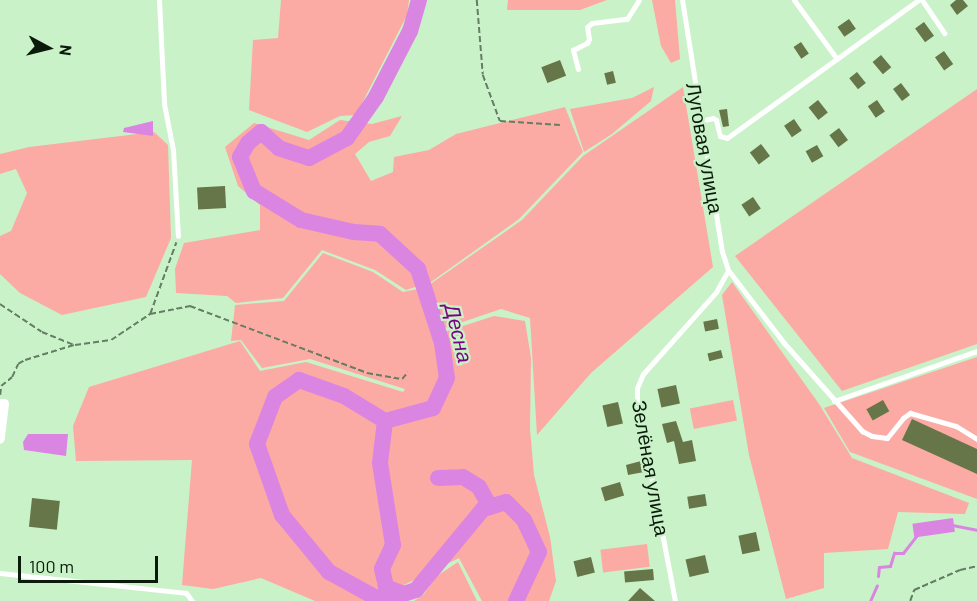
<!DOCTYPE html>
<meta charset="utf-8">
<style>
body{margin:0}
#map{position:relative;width:977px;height:601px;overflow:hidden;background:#c9f2c8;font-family:Barlow,sans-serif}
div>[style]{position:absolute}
.green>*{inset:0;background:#fbaaa4;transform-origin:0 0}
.water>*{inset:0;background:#db85e2;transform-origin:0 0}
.stream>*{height:3px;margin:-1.5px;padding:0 1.5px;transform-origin:1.5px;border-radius:1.5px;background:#db85e2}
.river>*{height:16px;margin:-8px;padding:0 8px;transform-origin:8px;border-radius:8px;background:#db85e2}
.building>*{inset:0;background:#667648;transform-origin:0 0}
.path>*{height:1.5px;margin-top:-0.75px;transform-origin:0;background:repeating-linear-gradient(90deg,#637e62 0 6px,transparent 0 9px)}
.service>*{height:5px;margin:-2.5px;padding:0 2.5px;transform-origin:2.5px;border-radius:2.5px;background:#fff}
.minor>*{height:10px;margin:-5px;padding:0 5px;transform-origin:5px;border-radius:5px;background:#fff}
span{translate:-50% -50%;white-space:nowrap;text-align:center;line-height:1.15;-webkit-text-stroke:4.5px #c9f2c8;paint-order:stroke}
.street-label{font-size:20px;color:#0b1a0b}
.water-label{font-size:21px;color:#780481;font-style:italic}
.north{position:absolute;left:18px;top:18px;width:60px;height:60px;-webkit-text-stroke:4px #c9f2c8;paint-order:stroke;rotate:97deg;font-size:16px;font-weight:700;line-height:24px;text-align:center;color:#0b1a0b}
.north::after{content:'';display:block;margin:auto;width:21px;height:27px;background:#0b1a0b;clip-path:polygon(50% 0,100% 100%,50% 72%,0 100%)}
.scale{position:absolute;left:18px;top:556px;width:140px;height:27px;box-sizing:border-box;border:3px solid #0b1a0b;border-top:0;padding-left:8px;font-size:18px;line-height:21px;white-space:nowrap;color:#0b1a0b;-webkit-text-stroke:4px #c9f2c8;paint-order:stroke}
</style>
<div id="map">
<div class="green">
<div style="clip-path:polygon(281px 0,409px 0,407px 15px,356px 115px,340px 116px,307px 132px,249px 110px,253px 40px,278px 38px)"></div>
<div style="clip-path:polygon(508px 0,607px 0,580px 10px,507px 10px)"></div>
<div style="clip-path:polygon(652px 0,675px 0,680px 59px,671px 63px,661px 46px)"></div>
<div style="clip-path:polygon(654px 87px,651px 101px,612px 134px,584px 152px,570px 109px,632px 98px)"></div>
<div style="clip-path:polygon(683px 87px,713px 267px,591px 373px,537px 435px,530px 318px,501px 309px,442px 329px,429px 285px,522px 220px,583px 156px)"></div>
<div style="clip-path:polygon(977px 89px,977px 344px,842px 391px,735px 256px)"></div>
<div style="clip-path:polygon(565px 107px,583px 152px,519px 219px,431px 282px,406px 290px,375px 270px,322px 250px,283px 298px,236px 303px,227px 296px,176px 293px,175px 269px,184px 243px,260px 230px,260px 205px,238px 186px,225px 147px,254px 123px,309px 140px,340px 120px,372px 124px,402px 116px,390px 136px,369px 142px,355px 154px,371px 181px,393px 172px,394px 157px,429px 150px,456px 134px)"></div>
<div style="clip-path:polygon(154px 132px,168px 145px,171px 238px,146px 297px,62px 315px,20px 293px,0 274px,0 236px,11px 231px,27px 193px,16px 169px,0 174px,0 154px,29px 147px)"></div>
<div style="clip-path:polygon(323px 253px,373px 272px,403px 292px,418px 289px,435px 335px,494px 316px,525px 321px,531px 358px,530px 429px,534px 475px,550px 537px,556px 581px,549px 601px,482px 601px,459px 558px,402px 586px,391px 601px,315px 601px,261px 578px,213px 589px,182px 585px,192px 460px,76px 461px,73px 426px,89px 387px,240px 341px,260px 371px,306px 362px,403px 392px,405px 389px,310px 359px,262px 368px,241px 340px,231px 341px,235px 305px,284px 301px)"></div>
<div style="clip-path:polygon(732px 282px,819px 404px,852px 458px,969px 503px,965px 514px,898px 512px,888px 549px,824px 553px,824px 588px,786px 599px,749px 455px,722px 295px)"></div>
<div style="clip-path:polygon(977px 357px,977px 499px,850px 452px,824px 408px)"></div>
<div style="left:733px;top:400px;width:21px;height:44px;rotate:79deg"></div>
<div style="left:647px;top:544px;width:23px;height:47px;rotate:83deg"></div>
<div style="clip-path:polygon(458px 562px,477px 601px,414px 601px,423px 595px,437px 576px)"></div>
</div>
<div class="water">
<div style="clip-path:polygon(153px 121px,153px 136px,123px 132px,124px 128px)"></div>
<div style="clip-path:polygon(28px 434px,68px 434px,66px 456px,24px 450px,23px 442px)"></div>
<div style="left:953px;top:518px;width:14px;height:41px;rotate:82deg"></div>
</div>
<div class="stream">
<div style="left:952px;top:525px;width:25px;rotate:11deg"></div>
<div style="left:878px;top:576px;width:9px;rotate:-84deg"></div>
<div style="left:879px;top:567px;width:11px;rotate:-5deg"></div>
<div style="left:890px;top:566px;width:14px;rotate:-73deg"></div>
<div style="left:894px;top:553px;width:9px"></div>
<div style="left:903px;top:553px;width:23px;rotate:-52deg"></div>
<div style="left:870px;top:601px;width:17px;rotate:-66deg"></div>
</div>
<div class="river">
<div style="left:419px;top:0;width:32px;rotate:106deg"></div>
<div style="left:410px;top:31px;width:74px;rotate:117.3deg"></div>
<div style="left:376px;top:97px;width:50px;rotate:125.3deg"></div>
<div style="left:347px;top:138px;width:43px;rotate:152.2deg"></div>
<div style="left:309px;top:158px;width:32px;rotate:-162deg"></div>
<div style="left:279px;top:148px;width:24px;rotate:-138deg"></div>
<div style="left:261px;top:132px;width:17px;rotate:140deg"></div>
<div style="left:248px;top:143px;width:16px;rotate:120deg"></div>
<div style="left:240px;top:157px;width:37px;rotate:68deg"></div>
<div style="left:254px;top:191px;width:55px;rotate:31.7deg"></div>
<div style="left:301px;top:220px;width:54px;rotate:12.8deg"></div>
<div style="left:354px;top:232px;width:26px;rotate:4deg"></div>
<div style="left:380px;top:234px;width:52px;rotate:42.6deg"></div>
<div style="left:418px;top:269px;width:78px;rotate:72deg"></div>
<div style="left:442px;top:343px;width:35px;rotate:82deg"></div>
<div style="left:447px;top:378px;width:33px;rotate:115deg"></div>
<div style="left:433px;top:408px;width:50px;rotate:164.8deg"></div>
<div style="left:385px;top:421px;width:48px;rotate:-148.6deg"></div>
<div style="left:344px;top:396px;width:48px;rotate:-160.4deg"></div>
<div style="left:299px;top:380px;width:29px;rotate:145deg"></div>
<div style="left:275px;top:397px;width:50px;rotate:111deg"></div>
<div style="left:257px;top:444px;width:75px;rotate:70.6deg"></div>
<div style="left:282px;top:515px;width:74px;rotate:50.5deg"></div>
<div style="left:329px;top:572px;width:60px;rotate:28.7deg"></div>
<div style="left:382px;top:601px;width:36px;rotate:-18deg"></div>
<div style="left:416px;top:590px;width:105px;rotate:-50.4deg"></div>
<div style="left:483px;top:509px;width:24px;rotate:-17deg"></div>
<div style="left:506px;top:502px;width:25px;rotate:45deg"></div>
<div style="left:524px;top:520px;width:35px;rotate:65deg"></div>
<div style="left:539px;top:552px;width:54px;rotate:115.1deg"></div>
<div style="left:385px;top:421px;width:42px;rotate:96.8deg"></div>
<div style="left:380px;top:463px;width:83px;rotate:81deg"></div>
<div style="left:393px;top:545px;width:26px;rotate:115deg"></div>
<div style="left:382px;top:569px;width:18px;rotate:77deg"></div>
<div style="left:386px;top:587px;width:18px;rotate:22deg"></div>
<div style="left:438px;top:478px;width:25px;rotate:-2deg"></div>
<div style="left:463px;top:477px;width:19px;rotate:32deg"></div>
<div style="left:479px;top:487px;width:23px;rotate:61deg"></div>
</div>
<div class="building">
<div style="clip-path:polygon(956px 0,963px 0,968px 6px,957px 15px,950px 5px)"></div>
<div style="left:849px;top:19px;width:12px;height:14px;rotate:55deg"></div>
<div style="left:924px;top:22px;width:17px;height:11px;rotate:54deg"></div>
<div style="left:801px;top:42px;width:14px;height:9px;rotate:56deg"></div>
<div style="left:944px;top:51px;width:16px;height:11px;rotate:55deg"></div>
<div style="left:881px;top:55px;width:16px;height:11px;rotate:50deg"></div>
<div style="left:560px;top:60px;width:17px;height:20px;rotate:69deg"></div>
<div style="left:613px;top:71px;width:12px;height:9px;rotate:76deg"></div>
<div style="left:857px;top:72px;width:14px;height:10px;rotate:51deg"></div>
<div style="left:901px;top:83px;width:15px;height:10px;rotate:53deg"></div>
<div style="left:818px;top:100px;width:16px;height:12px;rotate:52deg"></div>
<div style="left:877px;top:100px;width:14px;height:11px;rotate:56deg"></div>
<div style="clip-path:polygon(727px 109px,729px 126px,723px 127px,719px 110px)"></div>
<div style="left:794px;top:119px;width:14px;height:12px;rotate:56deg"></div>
<div style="left:839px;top:128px;width:15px;height:12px;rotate:53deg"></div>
<div style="left:761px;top:144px;width:15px;height:14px;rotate:53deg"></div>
<div style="left:817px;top:145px;width:13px;height:13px;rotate:61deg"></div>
<div style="left:225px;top:186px;width:22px;height:28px;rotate:87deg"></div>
<div style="left:753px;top:197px;width:14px;height:14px;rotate:56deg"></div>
<div style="left:717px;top:319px;width:10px;height:14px;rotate:79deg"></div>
<div style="left:721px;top:350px;width:8px;height:14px;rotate:76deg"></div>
<div style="left:676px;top:385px;width:19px;height:19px;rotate:78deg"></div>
<div style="left:883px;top:400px;width:13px;height:19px;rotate:61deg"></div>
<div style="left:618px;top:402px;width:22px;height:16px;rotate:77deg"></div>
<div style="clip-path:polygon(912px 419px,977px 449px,977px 474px,902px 440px)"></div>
<div style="clip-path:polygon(676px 421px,683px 442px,692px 440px,696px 461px,679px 464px,674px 441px,667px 443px,662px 424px)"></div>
<div style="clip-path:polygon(641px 461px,644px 472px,628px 475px,626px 465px)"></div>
<div style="left:620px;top:482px;width:14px;height:20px;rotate:73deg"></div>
<div style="left:705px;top:494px;width:12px;height:18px;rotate:81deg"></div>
<div style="left:32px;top:498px;width:28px;height:29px;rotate:6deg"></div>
<div style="left:756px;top:532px;width:19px;height:18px;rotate:78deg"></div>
<div style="left:705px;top:555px;width:18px;height:20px;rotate:77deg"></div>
<div style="left:591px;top:557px;width:16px;height:18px;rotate:76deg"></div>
<div style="left:653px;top:569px;width:11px;height:29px;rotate:85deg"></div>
<div style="clip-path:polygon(640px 588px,655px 601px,628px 601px)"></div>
</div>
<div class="path">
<div style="left:477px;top:0;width:75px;rotate:85.4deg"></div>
<div style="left:483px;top:75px;width:49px;rotate:69.7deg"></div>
<div style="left:500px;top:121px;width:60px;rotate:3.8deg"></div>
<div style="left:0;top:304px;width:50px;rotate:33.7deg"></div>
<div style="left:42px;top:332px;width:35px;rotate:22deg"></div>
<div style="left:75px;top:345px;width:36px;rotate:-8deg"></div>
<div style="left:111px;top:340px;width:47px;rotate:-33.7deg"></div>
<div style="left:150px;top:314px;width:76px;rotate:-69.9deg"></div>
<div style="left:150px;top:314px;width:41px;rotate:-11.3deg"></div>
<div style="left:190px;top:306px;width:189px;rotate:20.7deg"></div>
<div style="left:367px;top:373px;width:36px;rotate:10deg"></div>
<div style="left:402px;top:379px;width:9px;rotate:-49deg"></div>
<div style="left:0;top:395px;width:9px;rotate:-84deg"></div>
<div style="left:1px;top:386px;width:14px;rotate:-39deg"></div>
<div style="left:12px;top:377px;width:14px;rotate:-65deg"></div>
<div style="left:18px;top:364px;width:8px;rotate:-30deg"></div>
<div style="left:25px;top:360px;width:51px;rotate:-17deg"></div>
<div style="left:910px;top:601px;width:12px;rotate:-70deg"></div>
<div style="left:914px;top:590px;width:50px;rotate:-23.5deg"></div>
<div style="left:960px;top:570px;width:17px;rotate:-13deg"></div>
</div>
<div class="service">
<div style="left:159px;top:0;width:104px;rotate:87.2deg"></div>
<div style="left:164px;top:104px;width:47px;rotate:78.9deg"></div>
<div style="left:173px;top:150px;width:86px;rotate:86.7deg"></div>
<div style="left:794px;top:0;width:73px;rotate:53.9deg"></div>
<div style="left:922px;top:0;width:40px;rotate:56deg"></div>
<div style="left:578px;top:69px;width:20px;rotate:-105deg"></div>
<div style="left:573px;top:50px;width:16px;rotate:-27deg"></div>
<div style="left:587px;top:43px;width:4px;rotate:-63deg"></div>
<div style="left:589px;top:39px;width:12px;rotate:-99deg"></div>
<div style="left:587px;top:27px;width:6px;rotate:-39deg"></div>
<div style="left:592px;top:23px;width:35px;rotate:-7deg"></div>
<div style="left:627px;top:19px;width:22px;rotate:-58deg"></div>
<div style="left:700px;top:121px;width:13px;rotate:-13deg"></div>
<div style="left:713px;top:118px;width:4px;rotate:34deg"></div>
<div style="left:716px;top:120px;width:16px;rotate:76deg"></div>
<div style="left:720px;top:136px;width:7px;rotate:16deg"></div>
<div style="left:727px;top:138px;width:236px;rotate:-35.8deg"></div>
<div style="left:728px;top:270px;width:92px;rotate:52.5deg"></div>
<div style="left:784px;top:343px;width:118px;rotate:48.4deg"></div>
<div style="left:862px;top:431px;width:11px;rotate:27deg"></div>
<div style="left:872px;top:436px;width:15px;rotate:8deg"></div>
<div style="left:887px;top:438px;width:26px;rotate:-51deg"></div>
<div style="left:903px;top:418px;width:9px;rotate:-36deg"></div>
<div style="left:910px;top:413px;width:48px;rotate:15.8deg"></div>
<div style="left:956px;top:426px;width:25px;rotate:32deg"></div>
<div style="left:834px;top:401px;width:151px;rotate:-19.3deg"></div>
<div style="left:0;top:573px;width:187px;rotate:6.1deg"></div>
<div style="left:186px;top:593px;width:10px;rotate:53deg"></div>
<div style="left:675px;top:601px;width:203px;rotate:-100.8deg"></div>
<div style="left:637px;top:402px;width:14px;rotate:-90deg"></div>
<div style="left:637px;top:388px;width:15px;rotate:-67deg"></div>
<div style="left:643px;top:374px;width:110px;rotate:-48.3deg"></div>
<div style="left:716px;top:292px;width:25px;rotate:-61deg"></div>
<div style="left:728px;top:270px;width:19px;rotate:-108deg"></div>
<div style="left:722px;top:252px;width:255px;rotate:-99deg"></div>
</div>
<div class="minor">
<div style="left:0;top:404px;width:4px"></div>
<div style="left:4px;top:404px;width:35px;rotate:97deg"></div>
</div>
<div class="street-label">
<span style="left:705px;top:148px;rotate:80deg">Луговая улица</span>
<span style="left:651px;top:468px;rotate:80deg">Зелёная улица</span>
</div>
<div class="water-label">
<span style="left:459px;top:333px;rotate:76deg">Десна</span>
</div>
<div class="north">N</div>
<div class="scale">100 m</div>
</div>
